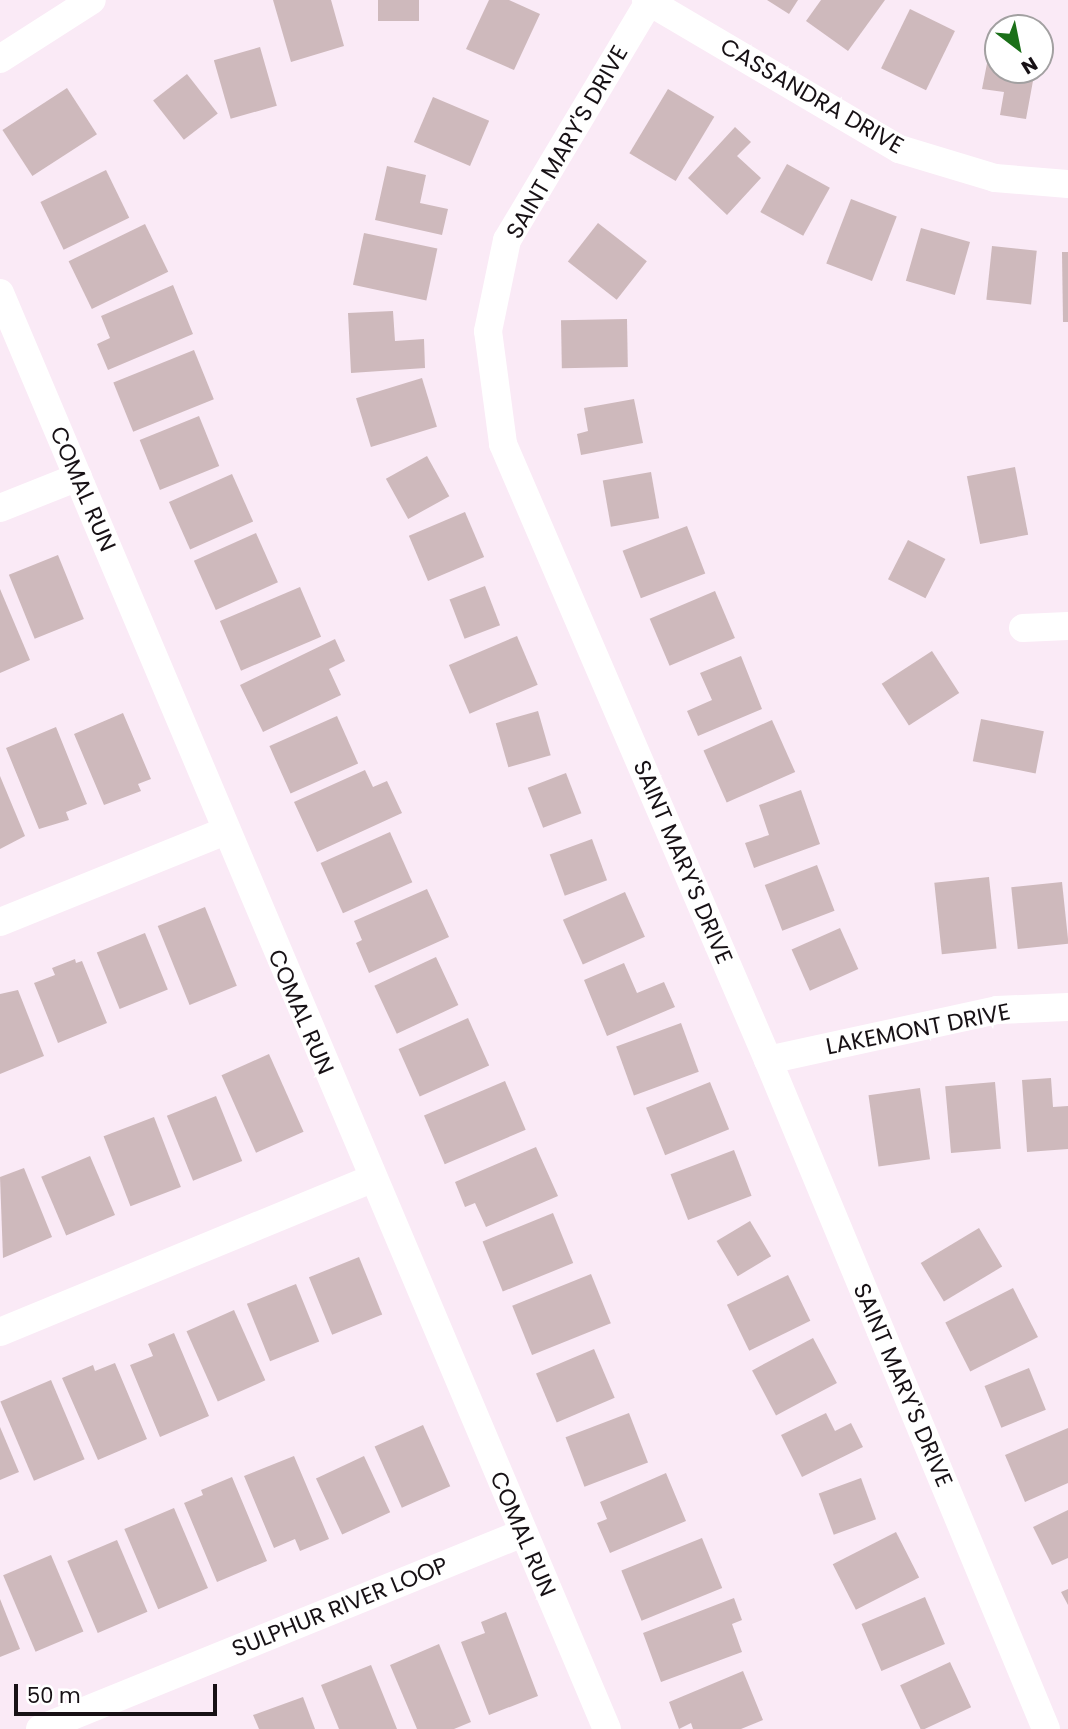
<!DOCTYPE html>
<style>
body{margin:0}
#map{position:relative;width:1068px;height:1729px;overflow:hidden;background:#faeaf6;font-family:Poppins,sans-serif}
div>[style]{position:absolute}
.building>*{inset:0;background:#ceb9bc;transform-origin:0 0}
.street>*{height:28px;margin:-14px;padding:0 14px;transform-origin:14px;border-radius:14px;background:#fff}
span{translate:-50% -50%;white-space:nowrap;text-align:center;line-height:1.15;-webkit-text-stroke:6px #fff;paint-order:stroke}
.street-label{font-size:23px;color:#171115}
.north{position:absolute;left:984px;top:14px;width:70px;height:70px;box-sizing:border-box;background:#fff;border:2px solid #a2a0a1;border-radius:50%;rotate:148deg;font-size:19px;font-weight:700;line-height:28px;text-align:center;color:#171115}
.north::after{content:'';display:block;margin:auto;width:24px;height:32px;background:#1b7019;clip-path:polygon(50% 0,100% 100%,50% 72%,0 100%)}
.scale{position:absolute;left:14px;top:1684px;width:203px;height:32px;box-sizing:border-box;border:4px solid #171115;border-top:0;padding-left:9px;font-size:21px;line-height:24px;white-space:nowrap;color:#171115;-webkit-text-stroke:5px #fff;paint-order:stroke}
</style>
<div id="map">
<div class="building">
<div style="clip-path:polygon(273px 0,331px 0,344px 46px,291px 62px)"></div>
<div style="left:378px;top:0;width:41px;height:21px"></div>
<div style="clip-path:polygon(489px 0,509px 0,540px 14px,514px 70px,466px 49px)"></div>
<div style="clip-path:polygon(767px 0,798px 0,789px 14px)"></div>
<div style="clip-path:polygon(821px 0,885px 0,848px 51px,806px 21px)"></div>
<div style="left:910px;top:9px;width:50px;height:66px;rotate:26deg"></div>
<div style="clip-path:polygon(992px 38px,998px 39px,998px 70px,1035px 70px,1026px 119px,1000px 115px,1004px 92px,982px 89px)"></div>
<div style="left:260px;top:47px;width:61px;height:48px;rotate:74deg"></div>
<div style="left:187px;top:74px;width:50px;height:43px;rotate:52deg"></div>
<div style="left:67px;top:88px;width:55px;height:77px;rotate:57deg"></div>
<div style="left:668px;top:89px;width:54px;height:75px;rotate:31deg"></div>
<div style="left:433px;top:97px;width:61px;height:49px;rotate:23deg"></div>
<div style="clip-path:polygon(735px 127px,751px 142px,737px 156px,761px 178px,727px 215px,688px 178px)"></div>
<div style="left:787px;top:164px;width:49px;height:55px;rotate:29deg"></div>
<div style="clip-path:polygon(387px 166px,426px 175px,420px 203px,448px 209px,442px 235px,375px 220px)"></div>
<div style="left:106px;top:170px;width:53px;height:73px;rotate:64deg"></div>
<div style="left:851px;top:199px;width:49px;height:69px;rotate:21deg"></div>
<div style="left:598px;top:223px;width:62px;height:49px;rotate:38deg"></div>
<div style="left:145px;top:224px;width:53px;height:85px;rotate:64deg"></div>
<div style="left:921px;top:228px;width:51px;height:55px;rotate:16deg"></div>
<div style="left:364px;top:233px;width:75px;height:53px;rotate:12deg"></div>
<div style="left:992px;top:246px;width:45px;height:54px;rotate:6deg"></div>
<div style="clip-path:polygon(1062px 252px,1068px 252px,1068px 322px,1063px 322px)"></div>
<div style="clip-path:polygon(173px 285px,193px 334px,108px 370px,97px 344px,110px 338px,101px 316px)"></div>
<div style="clip-path:polygon(393px 311px,395px 341px,424px 339px,425px 368px,351px 373px,348px 313px)"></div>
<div style="left:627px;top:319px;width:48px;height:66px;rotate:89deg"></div>
<div style="left:194px;top:350px;width:53px;height:87px;rotate:68deg"></div>
<div style="left:422px;top:378px;width:51px;height:69px;rotate:73deg"></div>
<div style="clip-path:polygon(634px 399px,643px 443px,581px 455px,577px 434px,588px 431px,584px 408px)"></div>
<div style="left:199px;top:416px;width:54px;height:64px;rotate:68deg"></div>
<div style="left:427px;top:456px;width:46px;height:47px;rotate:61deg"></div>
<div style="left:1015px;top:467px;width:69px;height:49px;rotate:79deg"></div>
<div style="left:651px;top:472px;width:47px;height:49px;rotate:80deg"></div>
<div style="left:232px;top:474px;width:52px;height:69px;rotate:66deg"></div>
<div style="left:465px;top:512px;width:49px;height:61px;rotate:67deg"></div>
<div style="left:687px;top:526px;width:51px;height:69px;rotate:69deg"></div>
<div style="left:256px;top:533px;width:54px;height:68px;rotate:66deg"></div>
<div style="left:908px;top:540px;width:42px;height:44px;rotate:27deg"></div>
<div style="left:58px;top:555px;width:69px;height:53px;rotate:68deg"></div>
<div style="left:485px;top:586px;width:42px;height:38px;rotate:69deg"></div>
<div style="left:300px;top:587px;width:54px;height:87px;rotate:67deg"></div>
<div style="clip-path:polygon(0 589px,30px 660px,0 673px)"></div>
<div style="left:715px;top:591px;width:51px;height:71px;rotate:67deg"></div>
<div style="left:517px;top:636px;width:53px;height:74px;rotate:67deg"></div>
<div style="clip-path:polygon(335px 639px,345px 661px,329px 669px,341px 695px,263px 732px,240px 685px)"></div>
<div style="left:932px;top:651px;width:50px;height:60px;rotate:57deg"></div>
<div style="clip-path:polygon(741px 656px,762px 709px,698px 736px,687px 711px,712px 700px,700px 673px)"></div>
<div style="left:538px;top:711px;width:46px;height:44px;rotate:74deg"></div>
<div style="clip-path:polygon(123px 713px,151px 779px,138px 784px,141px 791px,104px 805px,74px 734px)"></div>
<div style="left:337px;top:716px;width:52px;height:74px;rotate:66deg"></div>
<div style="left:981px;top:719px;width:64px;height:43px;rotate:11deg"></div>
<div style="left:772px;top:720px;width:57px;height:75px;rotate:66deg"></div>
<div style="clip-path:polygon(56px 727px,87px 804px,66px 812px,69px 820px,39px 829px,6px 748px)"></div>
<div style="clip-path:polygon(365px 770px,373px 787px,387px 781px,402px 813px,317px 852px,294px 802px)"></div>
<div style="left:566px;top:773px;width:43px;height:41px;rotate:69deg"></div>
<div style="clip-path:polygon(0 776px,25px 836px,0 849px)"></div>
<div style="clip-path:polygon(801px 790px,820px 844px,754px 868px,745px 843px,769px 835px,759px 805px)"></div>
<div style="left:390px;top:832px;width:55px;height:76px;rotate:66deg"></div>
<div style="left:592px;top:839px;width:44px;height:45px;rotate:70deg"></div>
<div style="left:817px;top:865px;width:49px;height:56px;rotate:69deg"></div>
<div style="left:989px;top:877px;width:72px;height:55px;rotate:84deg"></div>
<div style="left:1062px;top:882px;width:62px;height:51px;rotate:84deg"></div>
<div style="clip-path:polygon(427px 889px,449px 937px,369px 973px,356px 943px,362px 940px,354px 921px)"></div>
<div style="left:625px;top:892px;width:49px;height:68px;rotate:66deg"></div>
<div style="left:205px;top:907px;width:85px;height:51px;rotate:68deg"></div>
<div style="left:840px;top:928px;width:45px;height:53px;rotate:66deg"></div>
<div style="left:145px;top:933px;width:61px;height:52px;rotate:68deg"></div>
<div style="left:436px;top:957px;width:53px;height:68px;rotate:65deg"></div>
<div style="clip-path:polygon(75px 959px,76px 963px,82px 961px,107px 1023px,58px 1043px,34px 983px,55px 975px,52px 968px)"></div>
<div style="clip-path:polygon(624px 963px,637px 993px,664px 982px,675px 1007px,607px 1036px,584px 980px)"></div>
<div style="clip-path:polygon(18px 990px,44px 1056px,0 1074px,0 994px)"></div>
<div style="left:468px;top:1018px;width:52px;height:76px;rotate:66deg"></div>
<div style="left:681px;top:1023px;width:52px;height:69px;rotate:70deg"></div>
<div style="left:269px;top:1054px;width:85px;height:52px;rotate:66deg"></div>
<div style="clip-path:polygon(1051px 1078px,1053px 1107px,1068px 1106px,1068px 1149px,1027px 1152px,1022px 1080px)"></div>
<div style="left:505px;top:1081px;width:53px;height:88px;rotate:67deg"></div>
<div style="left:710px;top:1082px;width:51px;height:69px;rotate:68deg"></div>
<div style="left:995px;top:1082px;width:67px;height:50px;rotate:85deg"></div>
<div style="left:920px;top:1088px;width:72px;height:52px;rotate:82deg"></div>
<div style="left:216px;top:1096px;width:70px;height:53px;rotate:68deg"></div>
<div style="left:154px;top:1117px;width:75px;height:54px;rotate:69deg"></div>
<div style="clip-path:polygon(536px 1147px,558px 1196px,486px 1227px,475px 1203px,465px 1207px,455px 1182px)"></div>
<div style="left:734px;top:1150px;width:49px;height:68px;rotate:69deg"></div>
<div style="left:90px;top:1156px;width:64px;height:53px;rotate:67deg"></div>
<div style="clip-path:polygon(24px 1168px,52px 1237px,3px 1258px,0 1177px)"></div>
<div style="left:553px;top:1213px;width:54px;height:76px;rotate:68deg"></div>
<div style="left:750px;top:1221px;width:41px;height:39px;rotate:59deg"></div>
<div style="left:979px;top:1228px;width:45px;height:68px;rotate:59deg"></div>
<div style="left:359px;top:1257px;width:62px;height:54px;rotate:68deg"></div>
<div style="left:591px;top:1274px;width:53px;height:85px;rotate:68deg"></div>
<div style="left:788px;top:1275px;width:51px;height:68px;rotate:64deg"></div>
<div style="left:296px;top:1284px;width:62px;height:53px;rotate:68deg"></div>
<div style="left:1013px;top:1288px;width:55px;height:76px;rotate:63deg"></div>
<div style="left:234px;top:1310px;width:77px;height:52px;rotate:66deg"></div>
<div style="clip-path:polygon(174px 1333px,209px 1416px,160px 1437px,130px 1365px,153px 1356px,148px 1344px)"></div>
<div style="left:813px;top:1338px;width:51px;height:69px;rotate:62deg"></div>
<div style="left:594px;top:1349px;width:53px;height:63px;rotate:67deg"></div>
<div style="clip-path:polygon(115px 1363px,147px 1439px,98px 1460px,62px 1378px,93px 1365px,95px 1371px)"></div>
<div style="left:1029px;top:1368px;width:45px;height:48px;rotate:68deg"></div>
<div style="left:51px;top:1380px;width:86px;height:55px;rotate:67deg"></div>
<div style="left:629px;top:1413px;width:53px;height:68px;rotate:69deg"></div>
<div style="clip-path:polygon(826px 1413px,835px 1431px,851px 1423px,863px 1447px,802px 1477px,781px 1435px)"></div>
<div style="left:423px;top:1425px;width:67px;height:53px;rotate:66deg"></div>
<div style="clip-path:polygon(0 1427px,19px 1472px,0 1480px)"></div>
<div style="clip-path:polygon(1068px 1428px,1068px 1483px,1025px 1502px,1005px 1455px)"></div>
<div style="clip-path:polygon(294px 1456px,329px 1539px,300px 1551px,295px 1539px,274px 1548px,244px 1476px)"></div>
<div style="left:364px;top:1456px;width:62px;height:53px;rotate:65deg"></div>
<div style="clip-path:polygon(666px 1473px,686px 1521px,610px 1553px,597px 1523px,607px 1519px,600px 1502px)"></div>
<div style="clip-path:polygon(232px 1477px,267px 1561px,217px 1582px,184px 1503px,203px 1495px,201px 1490px)"></div>
<div style="left:861px;top:1478px;width:44px;height:45px;rotate:70deg"></div>
<div style="left:174px;top:1508px;width:87px;height:54px;rotate:67deg"></div>
<div style="clip-path:polygon(1068px 1510px,1068px 1558px,1052px 1565px,1033px 1527px)"></div>
<div style="left:896px;top:1532px;width:51px;height:71px;rotate:63deg"></div>
<div style="left:702px;top:1538px;width:54px;height:87px;rotate:68deg"></div>
<div style="left:117px;top:1540px;width:78px;height:54px;rotate:67deg"></div>
<div style="left:51px;top:1555px;width:83px;height:52px;rotate:67deg"></div>
<div style="clip-path:polygon(1068px 1589px,1068px 1605px,1061px 1592px)"></div>
<div style="left:925px;top:1597px;width:51px;height:69px;rotate:67deg"></div>
<div style="clip-path:polygon(734px 1598px,742px 1620px,732px 1624px,742px 1652px,661px 1682px,643px 1633px)"></div>
<div style="clip-path:polygon(0 1599px,20px 1649px,0 1657px)"></div>
<div style="clip-path:polygon(506px 1612px,538px 1696px,489px 1715px,461px 1642px,485px 1633px,481px 1622px)"></div>
<div style="clip-path:polygon(439px 1644px,471px 1722px,454px 1729px,417px 1729px,390px 1665px)"></div>
<div style="left:950px;top:1662px;width:50px;height:55px;rotate:65deg"></div>
<div style="clip-path:polygon(371px 1665px,397px 1729px,339px 1729px,321px 1685px)"></div>
<div style="clip-path:polygon(743px 1671px,763px 1720px,741px 1729px,693px 1729px,691px 1723px,679px 1729px,669px 1702px)"></div>
<div style="clip-path:polygon(303px 1697px,315px 1729px,259px 1729px,253px 1715px)"></div>
</div>
<div class="street">
<div style="left:646px;top:0;width:294px;rotate:30.5deg"></div>
<div style="left:899px;top:149px;width:100px;rotate:16.8deg"></div>
<div style="left:995px;top:178px;width:73px;rotate:4.7deg"></div>
<div style="left:649px;top:2px;width:277px;rotate:120.8deg"></div>
<div style="left:507px;top:240px;width:93px;rotate:101.8deg"></div>
<div style="left:488px;top:331px;width:114px;rotate:82.4deg"></div>
<div style="left:503px;top:444px;width:671px;rotate:66.72deg"></div>
<div style="left:768px;top:1060px;width:724px;rotate:67.43deg"></div>
<div style="left:0;top:59px;width:109px;rotate:-32.7deg"></div>
<div style="left:0;top:293px;width:1559px;rotate:67.09deg"></div>
<div style="left:0;top:508px;width:84px;rotate:-21.7deg"></div>
<div style="left:1023px;top:628px;width:45px;rotate:-2.5deg"></div>
<div style="left:0;top:922px;width:243px;rotate:-22deg"></div>
<div style="left:768px;top:1060px;width:234px;rotate:-12.3deg"></div>
<div style="left:997px;top:1010px;width:71px;rotate:-2.4deg"></div>
<div style="left:0;top:1332px;width:401px;rotate:-22.4deg"></div>
<div style="left:40px;top:1729px;width:521px;rotate:-22.09deg"></div>
</div>
<div class="street-label">
<span style="left:812px;top:96px;rotate:30deg">CASSANDRA DRIVE</span>
<span style="left:567px;top:142px;rotate:-60deg">SAINT MARY'S DRIVE</span>
<span style="left:83px;top:489px;rotate:67deg">COMAL RUN</span>
<span style="left:683px;top:862px;rotate:67deg">SAINT MARY'S DRIVE</span>
<span style="left:301px;top:1012px;rotate:67deg">COMAL RUN</span>
<span style="left:918px;top:1029px;rotate:-11deg">LAKEMONT DRIVE</span>
<span style="left:903px;top:1385px;rotate:67deg">SAINT MARY'S DRIVE</span>
<span style="left:523px;top:1534px;rotate:67deg">COMAL RUN</span>
<span style="left:340px;top:1607px;rotate:-22deg">SULPHUR RIVER LOOP</span>
</div>
<div class="north">N</div>
<div class="scale">50 m</div>
</div>
